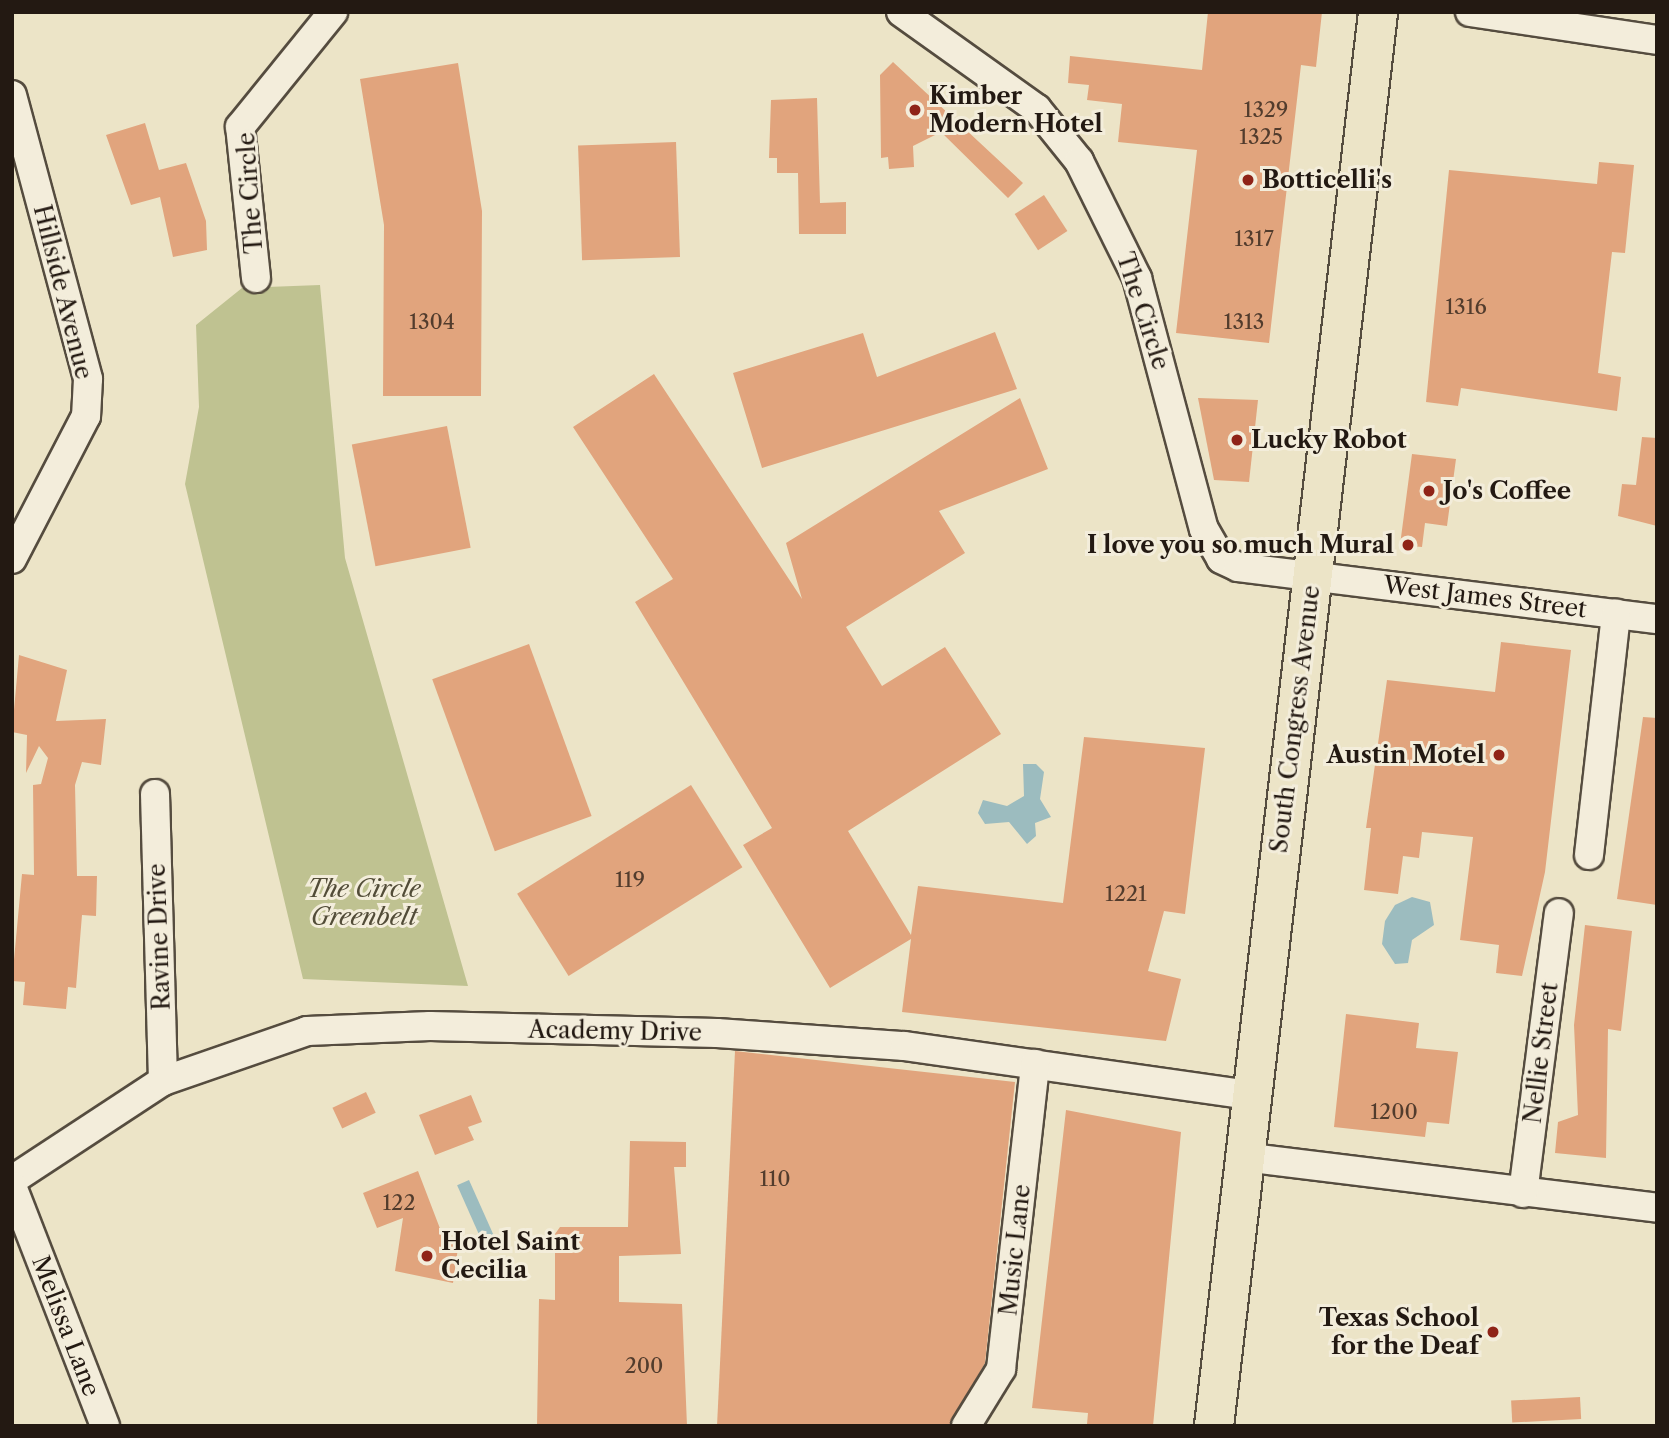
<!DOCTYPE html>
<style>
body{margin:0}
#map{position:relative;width:1669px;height:1438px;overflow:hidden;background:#ece4c7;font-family:"Libre Caslon Text",serif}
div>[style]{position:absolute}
.green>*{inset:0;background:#bfc291}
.water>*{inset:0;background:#9cbcbf;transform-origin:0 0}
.building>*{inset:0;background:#e1a47d;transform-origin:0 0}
.roads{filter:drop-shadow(2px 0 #554c3f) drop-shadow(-2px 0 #554c3f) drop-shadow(0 2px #554c3f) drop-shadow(0 -2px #554c3f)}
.street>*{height:28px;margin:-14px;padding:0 14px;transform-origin:14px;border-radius:14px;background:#f3eddb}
.primary>*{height:38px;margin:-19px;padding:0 19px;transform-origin:19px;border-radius:19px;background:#ece4c7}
.dots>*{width:19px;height:19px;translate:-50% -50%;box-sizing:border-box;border:4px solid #f3eddb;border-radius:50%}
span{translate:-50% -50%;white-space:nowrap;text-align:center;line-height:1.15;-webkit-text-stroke:6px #f3eddb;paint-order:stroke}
.number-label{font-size:21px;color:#523c2d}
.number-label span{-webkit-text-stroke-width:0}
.poi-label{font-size:24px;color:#231912;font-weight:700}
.left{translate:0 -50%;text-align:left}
.right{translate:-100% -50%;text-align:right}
.street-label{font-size:24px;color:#231912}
.park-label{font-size:24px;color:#524c38;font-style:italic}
.frame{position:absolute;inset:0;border:14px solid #231912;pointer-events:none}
</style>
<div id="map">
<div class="green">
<div style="clip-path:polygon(320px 285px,345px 558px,468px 986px,303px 979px,185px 484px,199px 407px,196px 325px,242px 288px)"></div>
</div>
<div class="water">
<div style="clip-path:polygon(1023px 764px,1036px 764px,1044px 772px,1040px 799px,1051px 817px,1035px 823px,1036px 836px,1027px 844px,1009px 822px,985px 824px,978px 813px,983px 800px,1007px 806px,1024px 796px)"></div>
<div style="clip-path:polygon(1412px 897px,1430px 902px,1434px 925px,1412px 940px,1408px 963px,1395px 964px,1382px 944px,1385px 921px,1395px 905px)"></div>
<div style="left:469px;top:1180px;width:68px;height:13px;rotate:66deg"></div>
</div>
<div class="building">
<div style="clip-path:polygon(1208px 12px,1322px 12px,1316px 67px,1301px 65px,1269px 343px,1176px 333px,1197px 150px,1118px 142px,1122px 104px,1087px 100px,1089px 85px,1068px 83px,1070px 56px,1202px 70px)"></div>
<div style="clip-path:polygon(893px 62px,1023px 183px,1008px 198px,941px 132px,913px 146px,914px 167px,889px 169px,888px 157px,881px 158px,880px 75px)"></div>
<div style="clip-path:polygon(458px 63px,482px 211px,481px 396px,383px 396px,384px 225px,360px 79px)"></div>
<div style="clip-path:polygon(817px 98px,820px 203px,846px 202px,846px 234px,799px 234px,798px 173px,777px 173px,777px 158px,769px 158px,771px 100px)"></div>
<div style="clip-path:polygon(145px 123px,159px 170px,186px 163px,206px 221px,207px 250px,173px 257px,160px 197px,131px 205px,106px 135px)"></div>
<div style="left:676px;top:142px;width:115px;height:98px;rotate:88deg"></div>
<div style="clip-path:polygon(1599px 162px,1634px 165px,1625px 253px,1612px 252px,1598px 373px,1621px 377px,1617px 411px,1461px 388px,1458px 406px,1426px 402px,1449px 170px,1597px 184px)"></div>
<div style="left:1044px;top:195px;width:43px;height:35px;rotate:57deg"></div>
<div style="clip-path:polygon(995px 332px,1017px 389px,762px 468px,733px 373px,863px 333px,877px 377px)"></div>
<div style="clip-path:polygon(654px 374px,802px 599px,786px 543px,1020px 398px,1048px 469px,939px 511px,965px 553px,846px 627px,882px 686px,945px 647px,1001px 734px,848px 831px,911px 935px,918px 886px,1063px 903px,1084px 737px,1205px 748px,1185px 914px,1164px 911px,1148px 971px,1181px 979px,1166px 1041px,902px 1012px,911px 939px,830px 988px,743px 845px,772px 828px,635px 602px,673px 579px,573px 427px)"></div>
<div style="clip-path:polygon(1198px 398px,1258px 400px,1249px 482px,1214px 480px)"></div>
<div style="left:447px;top:426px;width:124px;height:97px;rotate:79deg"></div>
<div style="clip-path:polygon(1642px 437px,1657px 438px,1657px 526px,1618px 516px,1622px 484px,1636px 485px)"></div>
<div style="clip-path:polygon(1412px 454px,1456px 459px,1447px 526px,1425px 523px,1422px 547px,1400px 545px)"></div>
<div style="clip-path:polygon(1501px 642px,1571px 650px,1545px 872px,1522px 976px,1496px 973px,1499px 945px,1460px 940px,1473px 837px,1422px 832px,1419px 858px,1403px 856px,1398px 894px,1364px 890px,1371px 828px,1366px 828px,1387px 680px,1495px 692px)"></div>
<div style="left:529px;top:644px;width:183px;height:103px;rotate:70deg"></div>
<div style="clip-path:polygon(19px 655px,67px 670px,56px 721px,106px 719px,101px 765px,82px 762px,75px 785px,77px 876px,97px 876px,96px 916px,82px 915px,76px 988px,68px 987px,66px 1009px,23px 1005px,25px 982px,12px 981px,22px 874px,34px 875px,33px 785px,41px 784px,48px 758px,39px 746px,26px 773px,27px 735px,12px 732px)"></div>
<div style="clip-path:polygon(1643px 717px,1657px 718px,1657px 905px,1617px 899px)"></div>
<div style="left:691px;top:785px;width:97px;height:205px;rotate:58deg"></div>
<div style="clip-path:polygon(1585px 925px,1632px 931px,1621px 1031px,1608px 1029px,1606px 1158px,1555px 1153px,1558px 1122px,1578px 1115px,1574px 1025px)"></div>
<div style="clip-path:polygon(1346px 1014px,1419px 1023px,1416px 1048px,1458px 1052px,1449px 1124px,1427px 1122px,1425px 1137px,1334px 1127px)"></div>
<div style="clip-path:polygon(735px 1051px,1015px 1082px,985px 1363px,949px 1426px,717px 1426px)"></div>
<div style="left:366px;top:1092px;width:23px;height:37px;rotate:65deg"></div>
<div style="clip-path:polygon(471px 1095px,482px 1122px,468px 1127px,474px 1140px,435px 1155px,419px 1115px)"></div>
<div style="clip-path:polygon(1066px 1110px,1181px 1132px,1153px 1426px,1087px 1424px,1088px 1413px,1032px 1408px)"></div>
<div style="clip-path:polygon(630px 1141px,686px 1142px,686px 1167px,674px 1167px,681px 1254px,619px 1256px,619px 1302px,682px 1304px,687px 1426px,537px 1426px,539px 1299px,555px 1300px,555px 1234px,560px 1227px,628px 1227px)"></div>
<div style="clip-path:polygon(418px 1171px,444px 1239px,459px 1241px,453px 1283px,395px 1271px,403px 1218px,377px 1228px,363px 1193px)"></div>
<div style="left:1580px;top:1397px;width:22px;height:69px;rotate:87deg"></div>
</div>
<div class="roads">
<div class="street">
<div style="left:901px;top:12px;width:167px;rotate:35.5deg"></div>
<div style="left:1037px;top:109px;width:67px;rotate:51.1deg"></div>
<div style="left:1079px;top:161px;width:131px;rotate:63.6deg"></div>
<div style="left:1137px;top:278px;width:260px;rotate:75.1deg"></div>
<div style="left:1204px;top:529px;width:34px;rotate:60deg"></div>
<div style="left:1221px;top:559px;width:19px;rotate:25deg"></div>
<div style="left:1238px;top:567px;width:422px;rotate:7.1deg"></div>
<div style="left:1470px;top:12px;width:189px;rotate:8.5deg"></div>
<div style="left:12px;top:95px;width:294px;rotate:75deg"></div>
<div style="left:88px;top:379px;width:37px;rotate:93deg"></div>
<div style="left:86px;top:416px;width:161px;rotate:117.4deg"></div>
<div style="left:256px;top:278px;width:152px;rotate:-96deg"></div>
<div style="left:240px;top:127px;width:148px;rotate:-51deg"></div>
<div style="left:155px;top:794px;width:287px;rotate:88.4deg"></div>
<div style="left:1589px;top:855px;width:243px;rotate:-83.6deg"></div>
<div style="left:1244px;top:1157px;width:416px;rotate:7deg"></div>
<div style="left:12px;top:1180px;width:181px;rotate:-33.3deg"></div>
<div style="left:163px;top:1081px;width:152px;rotate:-19.1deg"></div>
<div style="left:307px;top:1031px;width:123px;rotate:-2.3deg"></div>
<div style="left:430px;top:1026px;width:287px;rotate:1.4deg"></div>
<div style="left:717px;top:1033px;width:188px;rotate:4deg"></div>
<div style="left:905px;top:1046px;width:349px;rotate:8.1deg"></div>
<div style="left:12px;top:1186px;width:257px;rotate:68.8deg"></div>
<div style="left:1523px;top:1193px;width:282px;rotate:-82.7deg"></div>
<div style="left:966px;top:1426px;width:67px;rotate:-58.4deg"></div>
<div style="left:1001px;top:1369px;width:307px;rotate:-83.6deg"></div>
</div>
<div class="primary">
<div style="left:1214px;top:1426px;width:1423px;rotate:-83.38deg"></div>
</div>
</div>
<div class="dots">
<div style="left:915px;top:110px;background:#8f2418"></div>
<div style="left:1248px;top:180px;background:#8f2418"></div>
<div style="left:1237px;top:440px;background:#8f2418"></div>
<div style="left:1429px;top:491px;background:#8f2418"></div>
<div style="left:1408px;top:545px;background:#8f2418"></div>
<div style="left:1499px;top:755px;background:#8f2418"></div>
<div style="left:427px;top:1256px;background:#8f2418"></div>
<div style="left:1493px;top:1332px;background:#8f2418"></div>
</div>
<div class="number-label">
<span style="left:1266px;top:110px">1329</span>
<span style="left:1261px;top:137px">1325</span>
<span style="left:1254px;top:239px">1317</span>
<span style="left:1466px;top:307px">1316</span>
<span style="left:432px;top:322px">1304</span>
<span style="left:1244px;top:322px">1313</span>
<span style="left:630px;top:880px">119</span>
<span style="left:1126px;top:894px">1221</span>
<span style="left:1394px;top:1112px">1200</span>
<span style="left:775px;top:1179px">110</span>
<span style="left:399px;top:1203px">122</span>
<span style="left:644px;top:1366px">200</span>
</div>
<div class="poi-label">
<span class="left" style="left:929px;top:110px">Kimber<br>Modern Hotel</span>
<span class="left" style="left:1262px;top:180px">Botticelli's</span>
<span class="left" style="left:1251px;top:440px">Lucky Robot</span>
<span class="left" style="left:1443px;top:491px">Jo's Coffee</span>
<span class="right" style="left:1394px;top:545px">I love you so much Mural</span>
<span class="right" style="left:1485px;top:755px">Austin Motel</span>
<span class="left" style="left:441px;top:1256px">Hotel Saint<br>Cecilia</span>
<span class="right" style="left:1479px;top:1332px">Texas School<br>for the Deaf</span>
</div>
<div class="street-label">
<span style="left:250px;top:193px;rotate:-94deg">The Circle</span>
<span style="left:63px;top:292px;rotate:76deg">Hillside Avenue</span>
<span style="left:1143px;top:311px;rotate:72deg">The Circle</span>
<span style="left:1485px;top:597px;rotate:7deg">West James Street</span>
<span style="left:1295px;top:719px;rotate:-83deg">South Congress Avenue</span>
<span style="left:159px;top:937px;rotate:-92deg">Ravine Drive</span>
<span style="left:615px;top:1031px;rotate:1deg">Academy Drive</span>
<span style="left:1541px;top:1053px;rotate:-83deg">Nellie Street</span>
<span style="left:1015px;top:1250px;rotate:-84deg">Music Lane</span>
<span style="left:66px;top:1326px;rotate:69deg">Melissa Lane</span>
</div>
<div class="park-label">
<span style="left:364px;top:903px">The Circle<br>Greenbelt</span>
</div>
<div class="frame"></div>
</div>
